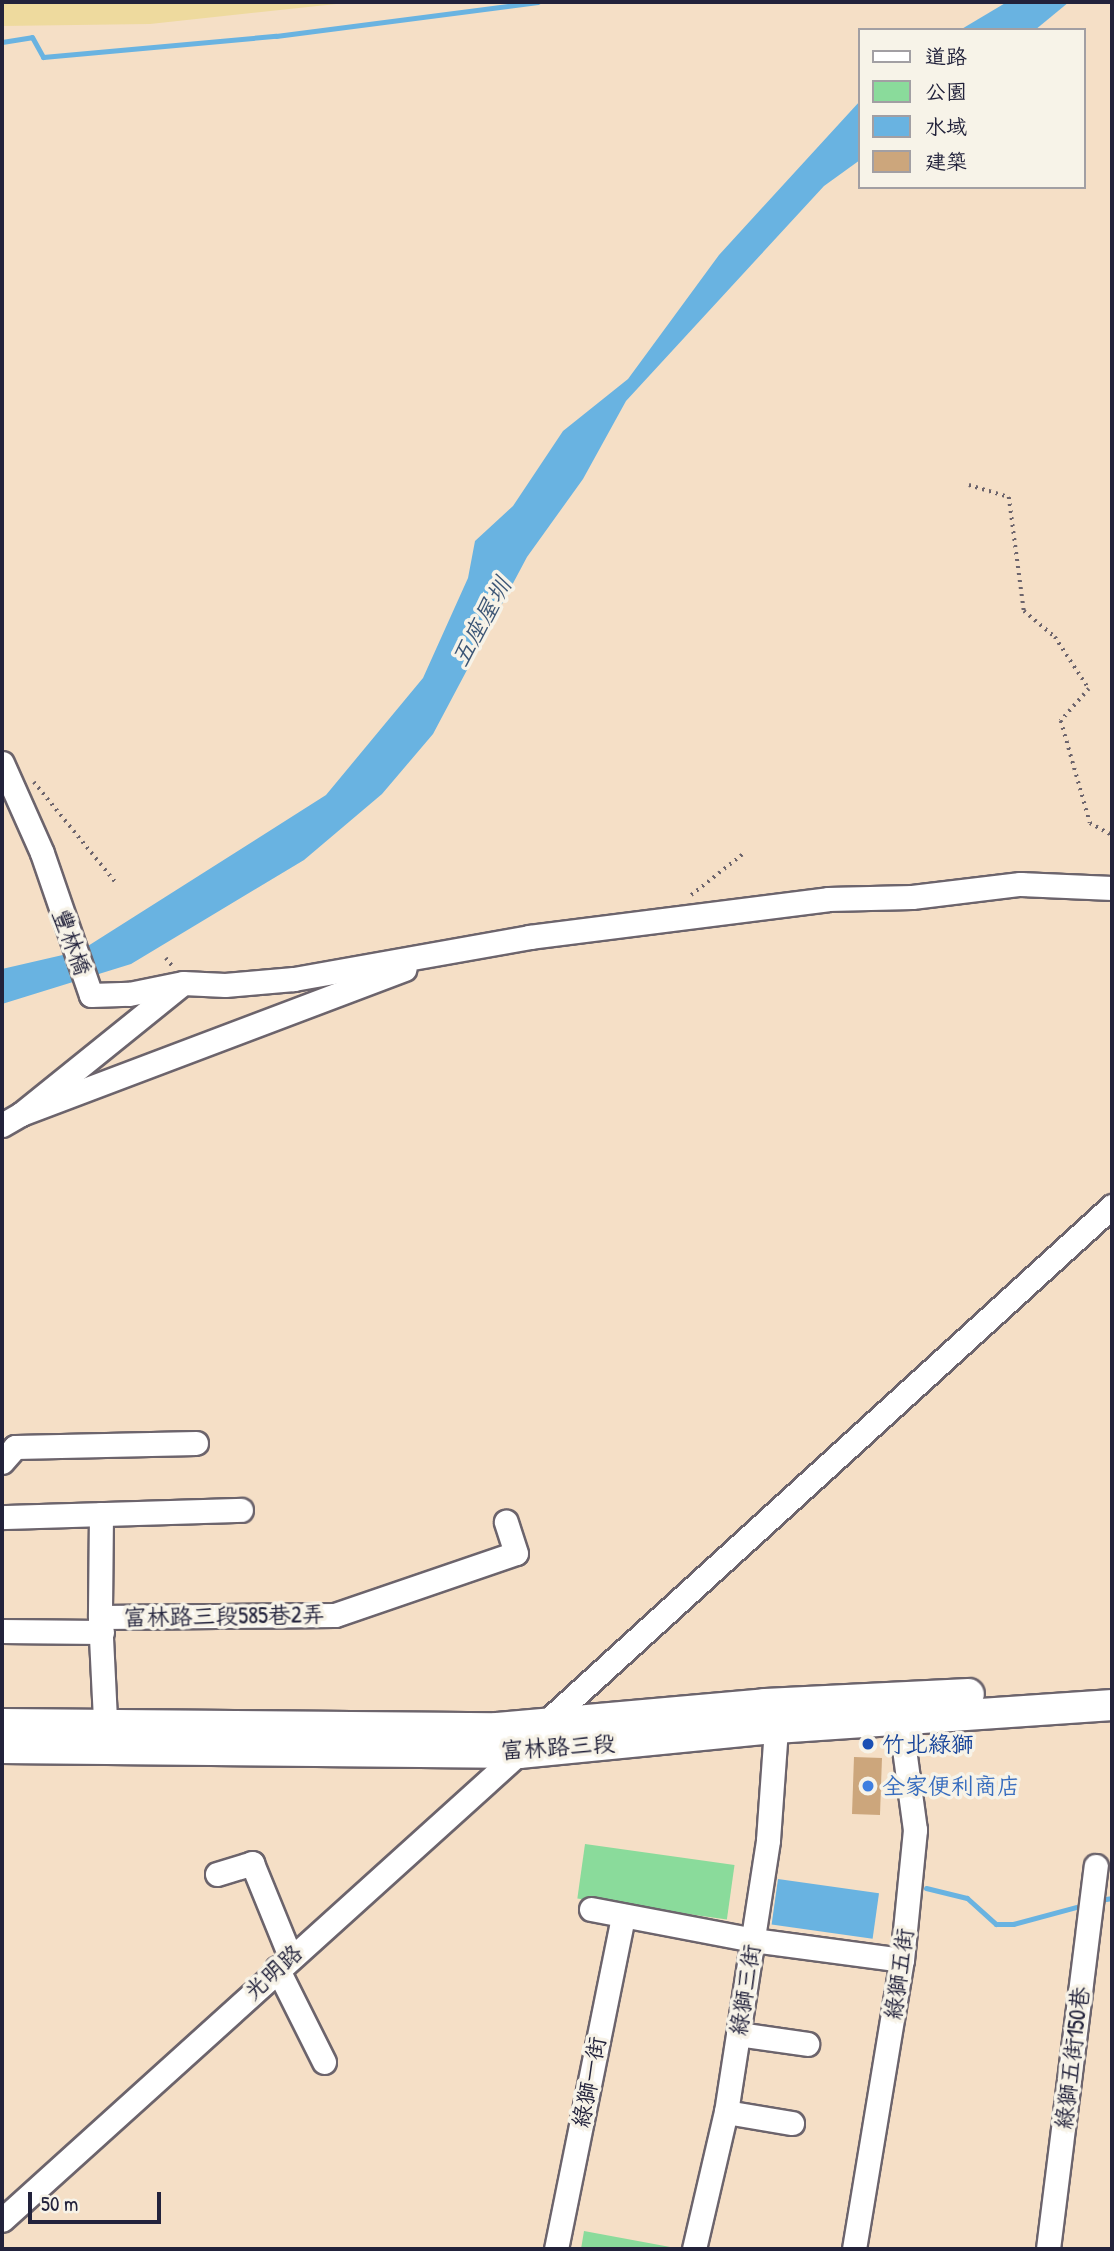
<!DOCTYPE html>
<meta charset="utf-8">
<style>
body{margin:0}
#map{position:relative;width:1114px;height:2251px;overflow:hidden;background:#f5dfc6;font-family:"Patrick Hand","LXGW WenKai TC",sans-serif}
div>[style]{position:absolute}
.green>*{inset:0;background:#8adb9b;transform-origin:0 0}
.sand>*{inset:0;background:#eeda9e}
.water>*{inset:0;background:#69b3e1;transform-origin:0 0}
.stream>*{height:5px;margin:-2.5px;padding:0 2.5px;transform-origin:2.5px;border-radius:2.5px;background:#69b3e1}
.building>*{inset:0;background:#cca67c;transform-origin:0 0}
.path>*{height:3.5px;margin-top:-1.75px;transform-origin:0;background:repeating-linear-gradient(90deg,#6c646c 0 2px,transparent 0 7px)}
.roads{filter:drop-shadow(2px 0 #6c646c) drop-shadow(-2px 0 #6c646c) drop-shadow(0 2px #6c646c) drop-shadow(0 -2px #6c646c)}
.minor>*{height:23px;margin:-11.5px;padding:0 11.5px;transform-origin:11.5px;border-radius:11.5px;background:#fff}
.major>*{height:30px;margin:-15px;padding:0 15px;transform-origin:15px;border-radius:15px;background:#fff}
.dots>*{width:19px;height:19px;translate:-50% -50%;box-sizing:border-box;border:4px solid #f7f3e8;border-radius:50%}
span{translate:-50% -50%;white-space:nowrap;text-align:center;line-height:1.15;-webkit-text-stroke:7px #f7f3e8;paint-order:stroke}
.street-label{font-size:23px;color:#22223b}
.transit-label{font-size:23px;color:#164399}
.left{translate:0 -50%;text-align:left}
.shop-label{font-size:23px;color:#366cbe}
.water-label{font-size:24px;color:#3b5575;font-style:italic}
.frame{position:absolute;inset:0;border:4px solid #22223b;pointer-events:none}
.legend{position:absolute;left:858px;top:28px;width:228px;height:161px;box-sizing:border-box;background:#f7f3e8;border:2px solid #a29fa3;margin:0;padding:9px 12px;list-style:none;font-size:21px;color:#22223b}
.legend li{display:flex;align-items:center;gap:14px;height:35px}
.legend b{width:35px;border:2px solid #a29fa3}
.scale{position:absolute;left:28px;top:2192px;width:133px;height:32px;box-sizing:border-box;border:4px solid #22223b;border-top:0;padding-left:9px;font-size:21px;line-height:24px;white-space:nowrap;color:#22223b;-webkit-text-stroke:5px #f7f3e8;paint-order:stroke}
</style>
<div id="map">
<div class="green">
<div style="left:585px;top:1844px;width:151px;height:55px;rotate:8deg"></div>
<div style="clip-path:polygon(584px 2231px,681px 2249px,581px 2249px)"></div>
</div>
<div class="sand">
<div style="clip-path:polygon(2px 2px,355px 2px,150px 24px,2px 26px)"></div>
</div>
<div class="water">
<div style="clip-path:polygon(1007px 2px,1069px 2px,1035px 30px,960px 30px)"></div>
<div style="clip-path:polygon(860px 101px,860px 160px,824px 186px,626px 401px,583px 479px,527px 557px,433px 734px,382px 794px,304px 860px,131px 964px,2px 1004px,2px 969px,80px 951px,326px 795px,423px 678px,468px 578px,475px 541px,513px 506px,563px 431px,628px 379px,719px 255px)"></div>
<div style="left:778px;top:1879px;width:102px;height:46px;rotate:8deg"></div>
</div>
<div class="stream">
<div style="left:2px;top:42px;width:30px;rotate:-9deg"></div>
<div style="left:32px;top:37px;width:23px;rotate:61deg"></div>
<div style="left:43px;top:57px;width:234px;rotate:-5.2deg"></div>
<div style="left:276px;top:36px;width:264px;rotate:-7.4deg"></div>
<div style="left:926px;top:1888px;width:42px;rotate:13.7deg"></div>
<div style="left:967px;top:1898px;width:39px;rotate:42deg"></div>
<div style="left:996px;top:1924px;width:17px"></div>
<div style="left:1013px;top:1924px;width:65px;rotate:-15.1deg"></div>
<div style="left:1106px;top:1899px;width:6px;rotate:-9deg"></div>
</div>
<div class="building">
<div style="left:854px;top:1757px;width:28px;height:57px;rotate:2deg"></div>
</div>
<div class="path">
<div style="left:969px;top:485px;width:42px;rotate:16.7deg"></div>
<div style="left:1009px;top:497px;width:115px;rotate:82.5deg"></div>
<div style="left:1024px;top:611px;width:40px;rotate:40deg"></div>
<div style="left:1055px;top:637px;width:62px;rotate:56.8deg"></div>
<div style="left:1089px;top:689px;width:43px;rotate:131.2deg"></div>
<div style="left:1061px;top:721px;width:106px;rotate:74.1deg"></div>
<div style="left:1090px;top:823px;width:25px;rotate:29deg"></div>
<div style="left:34px;top:782px;width:132px;rotate:50.9deg"></div>
<div style="left:691px;top:895px;width:68px;rotate:-38.4deg"></div>
<div style="left:166px;top:958px;width:11px;rotate:52deg"></div>
</div>
<div class="roads">
<div class="minor">
<div style="left:2px;top:763px;width:98px;rotate:66deg"></div>
<div style="left:42px;top:853px;width:150px;rotate:71deg"></div>
<div style="left:91px;top:995px;width:38px;rotate:-2deg"></div>
<div style="left:129px;top:994px;width:55px;rotate:-11.5deg"></div>
<div style="left:183px;top:983px;width:42px;rotate:2.7deg"></div>
<div style="left:225px;top:985px;width:69px;rotate:-5deg"></div>
<div style="left:294px;top:979px;width:239px;rotate:-10.1deg"></div>
<div style="left:529px;top:937px;width:301px;rotate:-7.2deg"></div>
<div style="left:828px;top:899px;width:84px;rotate:-1.4deg"></div>
<div style="left:912px;top:897px;width:109px;rotate:-6.9deg"></div>
<div style="left:1020px;top:884px;width:92px;rotate:2.5deg"></div>
<div style="left:21px;top:1114px;width:410px;rotate:-20.7deg"></div>
<div style="left:2px;top:1125px;width:22px;rotate:-30deg"></div>
<div style="left:21px;top:1114px;width:206px;rotate:-38.9deg"></div>
<div style="left:2px;top:1462px;width:20px;rotate:-49deg"></div>
<div style="left:15px;top:1447px;width:181px;rotate:-1.3deg"></div>
<div style="left:101px;top:1514px;width:103px;rotate:90.6deg"></div>
<div style="left:100px;top:1617px;width:122px;rotate:87.2deg"></div>
<div style="left:2px;top:1517px;width:239px;rotate:-1.7deg"></div>
<div style="left:100px;top:1617px;width:235px;rotate:-0.5deg"></div>
<div style="left:335px;top:1615px;width:191px;rotate:-18.9deg"></div>
<div style="left:516px;top:1553px;width:33px;rotate:-108deg"></div>
<div style="left:2px;top:1631px;width:100px;rotate:0.6deg"></div>
<div style="left:217px;top:1874px;width:37px;rotate:-17deg"></div>
<div style="left:252px;top:1863px;width:100px;rotate:67.8deg"></div>
<div style="left:591px;top:1909px;width:165px;rotate:10.8deg"></div>
<div style="left:753px;top:1940px;width:150px;rotate:7.6deg"></div>
<div style="left:277px;top:1968px;width:105px;rotate:63.4deg"></div>
<div style="left:738px;top:2034px;width:70px;rotate:8.2deg"></div>
<div style="left:726px;top:2112px;width:67px;rotate:9.5deg"></div>
<div style="left:2px;top:2220px;width:697px;rotate:-42.09deg"></div>
<div style="left:519px;top:1753px;width:38px;rotate:-49deg"></div>
<div style="left:544px;top:1724px;width:769px;rotate:-42.36deg"></div>
<div style="left:556px;top:2249px;width:340px;rotate:-78.6deg"></div>
<div style="left:694px;top:2249px;width:141px;rotate:-76.9deg"></div>
<div style="left:726px;top:2112px;width:275px;rotate:-81.2deg"></div>
<div style="left:768px;top:1840px;width:112px;rotate:-85.9deg"></div>
<div style="left:854px;top:2249px;width:293px;rotate:-80.6deg"></div>
<div style="left:902px;top:1960px;width:131px;rotate:-84.3deg"></div>
<div style="left:915px;top:1830px;width:127px;rotate:-97.7deg"></div>
<div style="left:1048px;top:2249px;width:386px;rotate:-82.9deg"></div>
</div>
<div class="major">
<div style="left:2px;top:1724px;width:495px;rotate:0.5deg"></div>
<div style="left:497px;top:1728px;width:269px;rotate:-5.1deg"></div>
<div style="left:765px;top:1704px;width:204px;rotate:-2.8deg"></div>
<div style="left:2px;top:1748px;width:517px;rotate:0.55deg"></div>
<div style="left:519px;top:1753px;width:258px;rotate:-5.6deg"></div>
<div style="left:776px;top:1728px;width:337px;rotate:-3.9deg"></div>
</div>
</div>
<div class="dots">
<div style="left:868px;top:1744px;background:#1a4fb4"></div>
<div style="left:868px;top:1786px;background:#3f7fe0"></div>
</div>
<div class="street-label">
<span style="left:72px;top:942px;rotate:70deg">豐林橋</span>
<span style="left:224px;top:1616px;rotate:-1deg">富林路三段585巷2弄</span>
<span style="left:558px;top:1747px;rotate:-4deg">富林路三段</span>
<span style="left:273px;top:1972px;rotate:-42deg">光明路</span>
<span style="left:899px;top:1974px;rotate:-82deg">綠獅五街</span>
<span style="left:745px;top:1990px;rotate:-81deg">綠獅三街</span>
<span style="left:1072px;top:2058px;rotate:-83deg">綠獅五街150巷</span>
<span style="left:589px;top:2082px;rotate:-79deg">綠獅一街</span>
</div>
<div class="transit-label">
<span class="left" style="left:882px;top:1744px">竹北綠獅</span>
</div>
<div class="shop-label">
<span class="left" style="left:882px;top:1786px">全家便利商店</span>
</div>
<div class="water-label">
<span style="left:481px;top:622px;rotate:-61deg">五座屋圳</span>
</div>
<div class="frame"></div>
<ul class="legend">
<li><b style="height:9px;background:#fff"></b>道路</li>
<li><b style="height:19px;background:#8adb9b"></b>公園</li>
<li><b style="height:19px;background:#69b3e1"></b>水域</li>
<li><b style="height:19px;background:#cca67c"></b>建築</li>
</ul>
<div class="scale">50 m</div>
</div>
